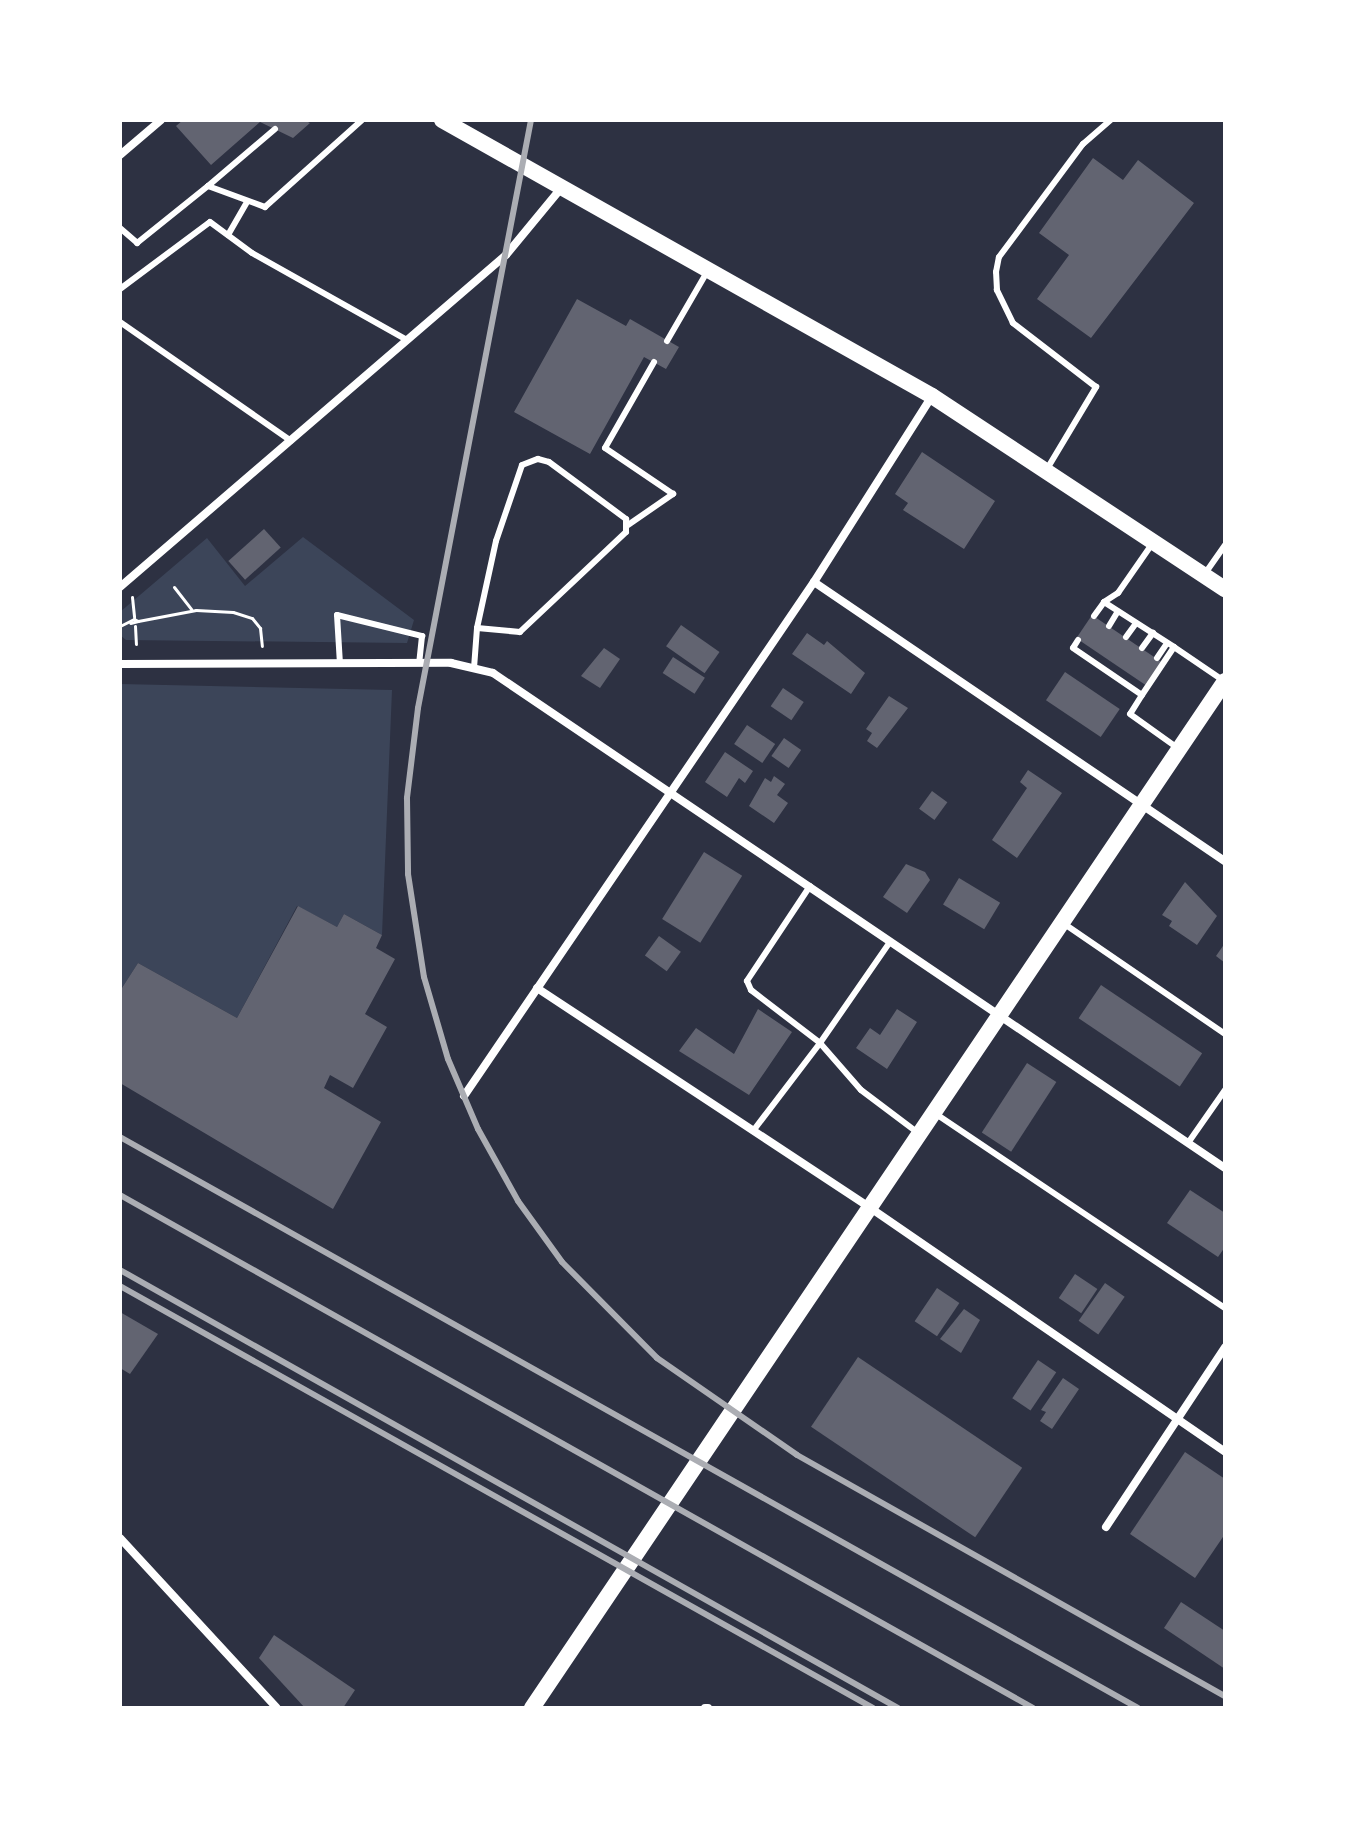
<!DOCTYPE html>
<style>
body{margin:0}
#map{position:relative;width:1345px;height:1828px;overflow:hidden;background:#2d3142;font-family:"Playfair Display",serif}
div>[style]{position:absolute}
.green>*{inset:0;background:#3c4559}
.building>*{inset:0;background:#626471;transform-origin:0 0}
.path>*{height:3px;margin:-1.5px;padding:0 1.5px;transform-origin:1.5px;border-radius:1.5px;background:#fff}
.service>*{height:6px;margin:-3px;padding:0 3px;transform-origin:3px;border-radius:3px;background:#fff}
.minor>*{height:8px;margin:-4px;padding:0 4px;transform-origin:4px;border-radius:4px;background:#fff}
.secondary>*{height:16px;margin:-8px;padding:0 8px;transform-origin:8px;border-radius:8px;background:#fff}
.rail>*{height:6px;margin:-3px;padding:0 3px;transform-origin:3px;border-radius:3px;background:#abadb3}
span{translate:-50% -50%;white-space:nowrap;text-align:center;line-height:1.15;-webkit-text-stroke:6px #fff;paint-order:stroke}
.frame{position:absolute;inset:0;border:122px solid #fff;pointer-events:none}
</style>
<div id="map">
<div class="green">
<div style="clip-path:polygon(303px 537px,414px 620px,407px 643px,126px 640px,120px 635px,120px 612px,207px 538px,245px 586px)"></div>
<div style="clip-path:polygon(120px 684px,392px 690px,382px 935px,344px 914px,337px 927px,297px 906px,237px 1018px,138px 963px,120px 991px)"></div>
</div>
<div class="building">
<div style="clip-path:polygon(183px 120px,304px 120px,310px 123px,293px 138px,260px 122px,211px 165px,176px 126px)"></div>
<div style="clip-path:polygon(1093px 158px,1123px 180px,1138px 160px,1194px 203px,1091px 338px,1037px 299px,1069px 255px,1039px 233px)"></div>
<div style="clip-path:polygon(577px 299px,626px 326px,630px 319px,679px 347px,666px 369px,644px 357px,590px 454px,514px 412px)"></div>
<div style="clip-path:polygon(922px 452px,995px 501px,964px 549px,903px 510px,908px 503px,895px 494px)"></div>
<div style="left:264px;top:529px;width:25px;height:48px;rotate:48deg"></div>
<div style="left:1092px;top:615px;width:83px;height:28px;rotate:34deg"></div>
<div style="left:681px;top:625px;width:47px;height:26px;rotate:35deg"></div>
<div style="clip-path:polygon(807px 633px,824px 645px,827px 641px,865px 673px,851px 694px,792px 654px)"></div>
<div style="clip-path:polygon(604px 648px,620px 659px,600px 688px,581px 676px)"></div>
<div style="left:673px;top:657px;width:38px;height:19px;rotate:33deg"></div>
<div style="left:1065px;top:672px;width:66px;height:34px;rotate:34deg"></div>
<div style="left:783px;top:688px;width:25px;height:22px;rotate:34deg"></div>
<div style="clip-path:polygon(889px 696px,908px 708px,877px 748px,867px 741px,872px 733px,866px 729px)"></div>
<div style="left:747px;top:725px;width:34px;height:23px;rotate:34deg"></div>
<div style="left:784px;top:738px;width:21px;height:22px;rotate:35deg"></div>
<div style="clip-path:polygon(725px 752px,753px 771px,745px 783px,739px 778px,727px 797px,705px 782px)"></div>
<div style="clip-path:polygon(1028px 770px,1062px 793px,1017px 858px,992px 840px,1027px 788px,1020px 782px)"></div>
<div style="clip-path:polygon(774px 776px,785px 784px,777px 795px,788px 803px,774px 823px,749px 806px,765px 778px,771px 782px)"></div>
<div style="left:932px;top:791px;width:19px;height:22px;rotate:36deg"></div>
<div style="left:704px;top:852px;width:45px;height:79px;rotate:32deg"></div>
<div style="clip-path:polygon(906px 864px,925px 872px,930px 880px,907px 913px,883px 897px)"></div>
<div style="left:959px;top:878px;width:48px;height:31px;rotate:31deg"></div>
<div style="clip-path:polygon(1185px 882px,1217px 916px,1197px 945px,1169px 926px,1172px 921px,1162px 915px)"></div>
<div style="clip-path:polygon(298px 906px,337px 927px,344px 914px,382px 935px,376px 948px,395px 959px,365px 1014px,387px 1027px,353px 1088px,330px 1075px,324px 1088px,381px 1122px,333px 1209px,120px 1083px,120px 991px,138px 963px,237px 1018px)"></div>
<div style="left:659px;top:936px;width:27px;height:24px;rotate:36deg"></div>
<div style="clip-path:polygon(1225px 943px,1225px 963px,1216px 956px)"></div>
<div style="left:1101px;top:985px;width:122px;height:40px;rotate:34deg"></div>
<div style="clip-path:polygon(758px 1009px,792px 1032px,749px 1095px,679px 1051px,696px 1028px,734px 1054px)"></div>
<div style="clip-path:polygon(897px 1009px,917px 1022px,887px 1069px,856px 1048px,870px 1028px,880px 1035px)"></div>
<div style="left:1027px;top:1063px;width:35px;height:83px;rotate:33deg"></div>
<div style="clip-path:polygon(1190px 1190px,1225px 1213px,1225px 1247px,1218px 1257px,1167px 1223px)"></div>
<div style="left:1075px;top:1274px;width:27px;height:29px;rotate:34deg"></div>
<div style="left:1105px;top:1283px;width:24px;height:46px;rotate:35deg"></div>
<div style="left:937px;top:1288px;width:27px;height:40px;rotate:34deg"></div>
<div style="clip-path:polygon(964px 1309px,980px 1320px,961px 1353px,940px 1339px)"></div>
<div style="clip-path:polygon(120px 1312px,158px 1334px,130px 1374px,120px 1368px)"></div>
<div style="left:858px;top:1357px;width:198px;height:84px;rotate:34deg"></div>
<div style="left:1038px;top:1360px;width:22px;height:46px;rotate:34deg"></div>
<div style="clip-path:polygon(1063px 1378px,1079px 1389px,1052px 1429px,1040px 1421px,1046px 1412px,1041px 1410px)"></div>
<div style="clip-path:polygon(1185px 1452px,1225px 1479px,1225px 1534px,1195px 1578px,1130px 1534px)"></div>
<div style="clip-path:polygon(1181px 1602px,1225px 1631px,1225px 1669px,1164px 1628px)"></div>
<div style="clip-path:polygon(274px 1635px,355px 1690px,343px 1708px,305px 1708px,259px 1658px)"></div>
</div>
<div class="path">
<div style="left:174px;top:587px;width:28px;rotate:52deg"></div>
<div style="left:132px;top:597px;width:20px;rotate:84deg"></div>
<div style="left:138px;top:621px;width:59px;rotate:-10.7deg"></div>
<div style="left:196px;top:610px;width:37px;rotate:3deg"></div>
<div style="left:233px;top:612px;width:20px;rotate:18deg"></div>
<div style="left:252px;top:618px;width:13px;rotate:51deg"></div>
<div style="left:260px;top:628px;width:18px;rotate:84deg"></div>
<div style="left:120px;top:626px;width:16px;rotate:-27deg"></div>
<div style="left:134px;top:619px;width:4px;rotate:27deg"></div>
<div style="left:138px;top:621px;width:8px;rotate:166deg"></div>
<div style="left:135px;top:626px;width:18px;rotate:87deg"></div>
</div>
<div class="service">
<div style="left:208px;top:186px;width:88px;rotate:-40.4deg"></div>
<div style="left:120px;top:228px;width:23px;rotate:41deg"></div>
<div style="left:137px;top:243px;width:91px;rotate:-38.8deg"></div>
<div style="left:208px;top:186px;width:61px;rotate:20.2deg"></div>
<div style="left:265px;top:207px;width:130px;rotate:-41.9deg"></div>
<div style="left:228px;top:235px;width:38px;rotate:-60deg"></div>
<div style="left:120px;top:289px;width:112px;rotate:-36.7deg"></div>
<div style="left:210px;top:222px;width:52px;rotate:36.4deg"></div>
<div style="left:252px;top:253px;width:178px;rotate:29.3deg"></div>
<div style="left:120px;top:322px;width:208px;rotate:34.8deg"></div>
<div style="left:667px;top:341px;width:80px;rotate:-59.9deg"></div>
<div style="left:1047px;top:469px;width:96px;rotate:-59.1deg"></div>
<div style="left:1096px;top:387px;width:105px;rotate:-142.4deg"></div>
<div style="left:1013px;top:323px;width:37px;rotate:-116deg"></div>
<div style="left:997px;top:290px;width:18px;rotate:-93deg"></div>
<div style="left:996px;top:272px;width:15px;rotate:-79deg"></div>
<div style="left:999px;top:257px;width:141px;rotate:-53.4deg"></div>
<div style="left:1083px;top:144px;width:37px;rotate:-41deg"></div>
<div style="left:628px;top:525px;width:55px;rotate:-34.6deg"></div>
<div style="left:673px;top:494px;width:82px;rotate:-145.9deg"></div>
<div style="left:605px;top:448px;width:99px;rotate:-60.3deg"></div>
<div style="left:1204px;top:575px;width:37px;rotate:-55deg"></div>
<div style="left:1104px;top:602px;width:83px;rotate:32.7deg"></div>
<div style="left:1174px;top:647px;width:58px;rotate:123.7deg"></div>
<div style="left:1094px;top:616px;width:17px;rotate:-54deg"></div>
<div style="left:1104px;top:602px;width:17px;rotate:-33deg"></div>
<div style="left:1118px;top:593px;width:60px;rotate:-55.2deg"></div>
<div style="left:1109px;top:626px;width:17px;rotate:-59deg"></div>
<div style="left:1126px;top:637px;width:17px;rotate:-54deg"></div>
<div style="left:1078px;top:640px;width:9px;rotate:122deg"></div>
<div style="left:1073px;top:648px;width:83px;rotate:34.3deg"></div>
<div style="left:1142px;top:695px;width:22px;rotate:122deg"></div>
<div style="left:1130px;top:714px;width:60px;rotate:35.5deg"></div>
<div style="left:1174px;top:647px;width:60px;rotate:34.2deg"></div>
<div style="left:1142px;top:648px;width:19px;rotate:-54deg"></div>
<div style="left:1157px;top:658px;width:18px;rotate:-56deg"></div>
<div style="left:340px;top:664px;width:49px;rotate:-93.5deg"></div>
<div style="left:337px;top:615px;width:88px;rotate:13.9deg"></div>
<div style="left:422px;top:636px;width:27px;rotate:96deg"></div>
<div style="left:474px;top:668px;width:40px;rotate:-85.7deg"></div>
<div style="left:477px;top:628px;width:89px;rotate:-77.7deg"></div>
<div style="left:496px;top:541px;width:80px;rotate:-71.1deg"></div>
<div style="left:522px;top:465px;width:17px;rotate:-21deg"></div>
<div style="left:538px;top:459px;width:11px;rotate:15deg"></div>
<div style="left:549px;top:462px;width:96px;rotate:36.5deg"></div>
<div style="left:626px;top:519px;width:13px;rotate:90deg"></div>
<div style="left:626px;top:532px;width:146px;rotate:136.7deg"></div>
<div style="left:520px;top:632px;width:43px;rotate:-174.7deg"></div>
<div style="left:810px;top:886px;width:114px;rotate:123.6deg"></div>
<div style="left:747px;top:981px;width:10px;rotate:66deg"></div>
<div style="left:751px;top:990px;width:87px;rotate:37.5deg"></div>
<div style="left:820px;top:1043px;width:123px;rotate:-55.3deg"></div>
<div style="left:1063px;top:923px;width:196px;rotate:34.4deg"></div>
<div style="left:936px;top:1114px;width:348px;rotate:33.9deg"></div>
<div style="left:753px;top:1131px;width:111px;rotate:-52.7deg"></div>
<div style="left:820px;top:1043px;width:62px;rotate:48.9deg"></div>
<div style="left:861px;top:1090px;width:70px;rotate:36.9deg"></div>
<div style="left:1188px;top:1143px;width:65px;rotate:-55.1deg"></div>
</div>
<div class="minor">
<div style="left:120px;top:155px;width:54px;rotate:-40.5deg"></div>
<div style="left:814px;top:582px;width:497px;rotate:34.2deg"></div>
<div style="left:120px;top:587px;width:509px;rotate:-40.7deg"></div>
<div style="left:506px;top:255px;width:88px;rotate:-50.5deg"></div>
<div style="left:120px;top:664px;width:331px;rotate:-0.2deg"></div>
<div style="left:451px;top:663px;width:43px;rotate:13.4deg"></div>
<div style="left:493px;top:673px;width:884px;rotate:34.07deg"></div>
<div style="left:537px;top:988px;width:398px;rotate:33.4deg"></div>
<div style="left:869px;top:1207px;width:432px;rotate:34.5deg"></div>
<div style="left:464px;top:1096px;width:622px;rotate:-55.75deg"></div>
<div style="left:814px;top:582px;width:220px;rotate:-57.6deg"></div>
<div style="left:1106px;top:1527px;width:216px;rotate:-56.5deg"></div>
<div style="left:120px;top:1538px;width:231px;rotate:47.3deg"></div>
<div style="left:705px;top:1708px;width:3px"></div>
</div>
<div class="secondary">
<div style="left:442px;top:120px;width:562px;rotate:29.39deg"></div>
<div style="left:932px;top:396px;width:351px;rotate:33.4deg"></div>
<div style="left:532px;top:1708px;width:1239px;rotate:-55.99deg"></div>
</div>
<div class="rail">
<div style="left:531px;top:120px;width:599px;rotate:100.88deg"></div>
<div style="left:418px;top:708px;width:91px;rotate:97deg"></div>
<div style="left:407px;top:798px;width:76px;rotate:89.2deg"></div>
<div style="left:408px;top:874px;width:104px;rotate:81.2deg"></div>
<div style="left:424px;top:977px;width:85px;rotate:73.7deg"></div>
<div style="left:448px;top:1059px;width:76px;rotate:66.8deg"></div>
<div style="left:478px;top:1129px;width:82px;rotate:60.9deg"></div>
<div style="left:518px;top:1201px;width:75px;rotate:54.2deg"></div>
<div style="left:562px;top:1262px;width:135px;rotate:45.3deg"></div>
<div style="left:657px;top:1358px;width:170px;rotate:34.7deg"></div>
<div style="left:797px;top:1455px;width:491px;rotate:29.4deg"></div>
<div style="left:120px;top:1137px;width:1167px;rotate:29.29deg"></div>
<div style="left:120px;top:1195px;width:1047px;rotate:29.33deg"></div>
<div style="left:120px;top:1270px;width:893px;rotate:29.38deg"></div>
<div style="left:120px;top:1286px;width:863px;rotate:29.27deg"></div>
</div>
<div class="frame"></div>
</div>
